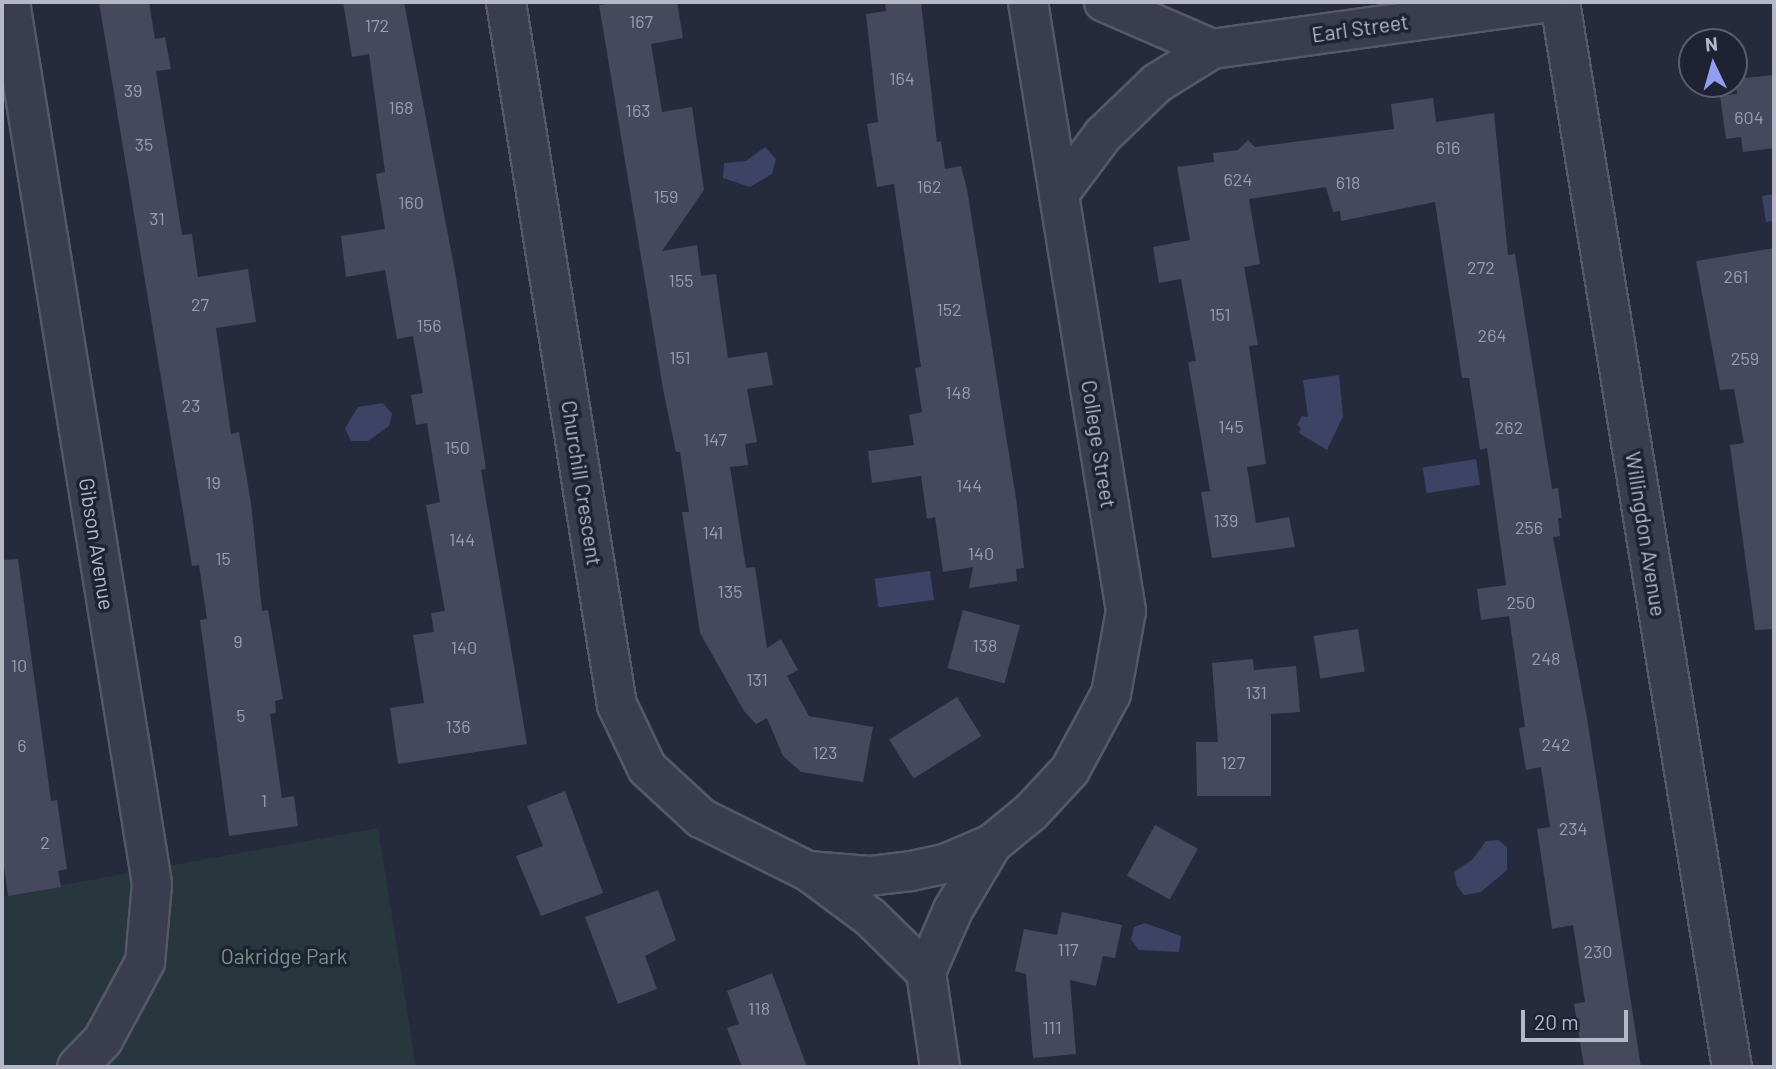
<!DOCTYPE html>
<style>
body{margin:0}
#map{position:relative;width:1776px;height:1069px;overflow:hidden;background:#262a3d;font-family:Barlow,sans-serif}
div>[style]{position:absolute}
.green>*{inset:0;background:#28363e}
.water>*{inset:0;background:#3d4364;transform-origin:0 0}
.building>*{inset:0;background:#46495e;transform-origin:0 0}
.roads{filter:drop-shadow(2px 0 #555868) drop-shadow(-2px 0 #555868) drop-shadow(0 2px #555868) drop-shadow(0 -2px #555868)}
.minor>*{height:38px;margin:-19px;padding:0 19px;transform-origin:19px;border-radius:19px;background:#3a3d4d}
span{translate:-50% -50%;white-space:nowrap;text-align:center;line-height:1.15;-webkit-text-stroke:7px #1f2232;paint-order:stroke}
.number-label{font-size:18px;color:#9a9cae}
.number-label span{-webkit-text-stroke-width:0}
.street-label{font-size:21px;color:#b6b8c8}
.park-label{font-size:21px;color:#6f9783}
.frame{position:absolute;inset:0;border:4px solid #b6b8c8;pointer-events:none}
.north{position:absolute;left:1678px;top:28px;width:70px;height:70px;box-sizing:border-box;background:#1f2232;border:2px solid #5b5e6e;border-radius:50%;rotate:355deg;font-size:19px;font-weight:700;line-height:28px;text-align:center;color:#b6b8c8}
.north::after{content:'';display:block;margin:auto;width:24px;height:32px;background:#939ef0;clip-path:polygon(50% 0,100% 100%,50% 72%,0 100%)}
.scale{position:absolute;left:1521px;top:1010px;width:107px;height:32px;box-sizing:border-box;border:4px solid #b6b8c8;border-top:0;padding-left:9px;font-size:21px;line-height:24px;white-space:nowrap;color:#b6b8c8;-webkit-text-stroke:5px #1f2232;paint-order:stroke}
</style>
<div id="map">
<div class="green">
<div style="clip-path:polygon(378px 828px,416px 1067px,2px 1067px,2px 896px)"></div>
</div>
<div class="water">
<div style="clip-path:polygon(765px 147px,776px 159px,772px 174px,750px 187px,723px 178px,724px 163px,746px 161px)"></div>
<div style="clip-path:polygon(1774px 194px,1774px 221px,1766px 222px,1762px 196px)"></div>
<div style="clip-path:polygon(1339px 375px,1343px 416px,1327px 450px,1299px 433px,1301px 428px,1297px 425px,1302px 416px,1308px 417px,1303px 380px)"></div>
<div style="clip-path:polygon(383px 403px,392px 414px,389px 426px,368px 441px,351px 441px,345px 428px,358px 407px)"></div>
<div style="left:1476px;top:459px;width:26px;height:54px;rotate:81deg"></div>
<div style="left:930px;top:571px;width:29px;height:56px;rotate:82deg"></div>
<div style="clip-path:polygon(1498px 840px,1507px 847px,1507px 870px,1481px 892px,1464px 895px,1457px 886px,1454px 872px,1473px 859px,1486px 841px)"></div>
<div style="clip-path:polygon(1145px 923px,1181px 936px,1179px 952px,1139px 950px,1131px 940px,1134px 927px)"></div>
</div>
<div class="building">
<div style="clip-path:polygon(99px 2px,149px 2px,155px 39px,165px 37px,171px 69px,156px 71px,182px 235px,192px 234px,198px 277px,248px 269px,256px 322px,216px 328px,231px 434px,239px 432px,251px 503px,262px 611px,268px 610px,283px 699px,275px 701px,276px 713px,270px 714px,282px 798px,294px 796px,298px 826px,229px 836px,200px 620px,207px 619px,199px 565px,192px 566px)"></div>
<div style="clip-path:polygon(343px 2px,404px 2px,456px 277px,486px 469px,481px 470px,527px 744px,398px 764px,390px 708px,424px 703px,413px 635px,434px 632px,431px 613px,445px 611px,426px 505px,440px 502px,427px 423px,416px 425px,411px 395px,423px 393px,413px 336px,397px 339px,385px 270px,346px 277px,341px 236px,385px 229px,376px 174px,385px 172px,369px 54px,352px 57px)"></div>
<div style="clip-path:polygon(618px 2px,677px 2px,683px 38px,651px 44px,662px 112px,692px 107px,704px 190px,662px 251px,697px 245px,701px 276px,716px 274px,728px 358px,767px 352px,773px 385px,747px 389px,757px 442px,745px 444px,748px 465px,730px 467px,746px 568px,755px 567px,767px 648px,781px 639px,798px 670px,787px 676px,809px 716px,873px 727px,863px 782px,801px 772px,783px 756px,767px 718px,756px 724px,744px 711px,700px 633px,682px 512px,689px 512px,680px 452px,676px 452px,663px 389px,599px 5px)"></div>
<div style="clip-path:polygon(885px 2px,921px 2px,937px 142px,941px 141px,945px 169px,961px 166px,967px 189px,1017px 505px,1024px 568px,1016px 569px,1017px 581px,969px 588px,973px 567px,943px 572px,935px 517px,927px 519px,921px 476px,872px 483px,868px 451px,914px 445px,909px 415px,922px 412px,915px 368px,921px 367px,894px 184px,877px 187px,867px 124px,878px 122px,866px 14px,886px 11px)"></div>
<div style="clip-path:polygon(1774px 75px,1774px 148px,1743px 152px,1741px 137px,1726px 139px,1720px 96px,1737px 94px,1735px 79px)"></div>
<div style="clip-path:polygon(1433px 98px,1436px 122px,1494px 113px,1508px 255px,1515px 254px,1552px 489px,1558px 488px,1562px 518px,1558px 518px,1560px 536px,1553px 537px,1587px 718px,1641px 1067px,1584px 1067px,1574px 1004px,1585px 1002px,1573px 925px,1552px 929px,1537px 829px,1550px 827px,1541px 767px,1526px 770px,1519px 728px,1525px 727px,1509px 616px,1481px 620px,1477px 589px,1506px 585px,1487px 448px,1480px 450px,1469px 378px,1462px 378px,1435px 202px,1341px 221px,1340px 211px,1333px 212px,1326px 187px,1249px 199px,1260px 264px,1244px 267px,1258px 345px,1249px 346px,1266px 464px,1247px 467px,1256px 523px,1289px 517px,1295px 547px,1212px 558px,1201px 492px,1210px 491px,1188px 362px,1196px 361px,1181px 279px,1159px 283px,1153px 247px,1190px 240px,1177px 167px,1214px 162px,1213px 153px,1238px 150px,1248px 140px,1255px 147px,1394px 129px,1391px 104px)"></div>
<div style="clip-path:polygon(1774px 248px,1774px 629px,1755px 630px,1730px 445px,1744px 443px,1734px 389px,1720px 390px,1696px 261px)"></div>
<div style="clip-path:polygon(18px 559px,51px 801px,57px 800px,67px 869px,58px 871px,61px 887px,8px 896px,2px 853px,2px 560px)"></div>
<div style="left:963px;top:610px;width:59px;height:60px;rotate:15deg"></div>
<div style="left:1358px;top:629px;width:43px;height:45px;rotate:81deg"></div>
<div style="clip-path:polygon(1253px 659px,1254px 670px,1296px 666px,1300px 712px,1271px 714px,1271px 796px,1197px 796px,1196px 742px,1218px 742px,1212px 663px)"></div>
<div style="left:957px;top:697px;width:46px;height:80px;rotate:58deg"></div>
<div style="clip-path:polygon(565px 791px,603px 893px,541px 916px,516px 856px,543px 846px,527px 806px)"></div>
<div style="left:1155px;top:825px;width:49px;height:58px;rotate:29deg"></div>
<div style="clip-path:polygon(658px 890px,676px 940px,645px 956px,657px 989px,618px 1004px,585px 917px)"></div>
<div style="clip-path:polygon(1062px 912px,1122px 925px,1115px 958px,1103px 956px,1096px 986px,1070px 980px,1076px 1054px,1033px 1058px,1026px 974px,1015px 971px,1024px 929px,1057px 935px)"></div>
<div style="clip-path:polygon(772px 973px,807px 1067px,742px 1067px,727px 1028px,739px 1024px,727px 991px)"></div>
</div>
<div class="roads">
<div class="minor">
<div style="left:10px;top:2px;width:893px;rotate:80.85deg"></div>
<div style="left:152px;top:884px;width:78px;rotate:95.1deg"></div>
<div style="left:145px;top:962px;width:89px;rotate:118.3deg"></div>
<div style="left:103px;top:1040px;width:37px;rotate:134deg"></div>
<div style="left:506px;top:2px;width:712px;rotate:81.03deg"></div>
<div style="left:617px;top:705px;width:70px;rotate:64.5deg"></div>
<div style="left:647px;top:768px;width:74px;rotate:42.8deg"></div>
<div style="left:701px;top:818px;width:119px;rotate:26.4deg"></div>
<div style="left:808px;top:871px;width:77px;rotate:36.6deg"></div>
<div style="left:870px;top:917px;width:78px;rotate:44.5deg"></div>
<div style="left:1104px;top:2px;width:118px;rotate:23.5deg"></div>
<div style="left:1560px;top:2px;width:1079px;rotate:80.83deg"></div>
<div style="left:1059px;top:194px;width:74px;rotate:-53.3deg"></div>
<div style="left:1103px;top:135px;width:75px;rotate:-43.9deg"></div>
<div style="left:1157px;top:83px;width:65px;rotate:-31.7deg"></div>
<div style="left:1212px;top:49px;width:341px;rotate:-7.9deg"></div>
<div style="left:808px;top:871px;width:61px;rotate:4.7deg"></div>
<div style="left:869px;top:876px;width:42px;rotate:-6.8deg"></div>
<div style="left:911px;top:871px;width:35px;rotate:-12deg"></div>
<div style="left:945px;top:864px;width:51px;rotate:-23.1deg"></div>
<div style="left:992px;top:844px;width:50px;rotate:-39.4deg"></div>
<div style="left:1031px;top:812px;width:57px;rotate:-47.1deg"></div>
<div style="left:1070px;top:770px;width:86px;rotate:-61.7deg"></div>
<div style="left:1111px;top:694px;width:84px;rotate:-79.8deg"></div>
<div style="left:1126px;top:611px;width:617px;rotate:-99.14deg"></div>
<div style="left:940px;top:1067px;width:96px;rotate:-98.4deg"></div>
<div style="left:926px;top:972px;width:68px;rotate:-66.5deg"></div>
<div style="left:953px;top:910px;width:77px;rotate:-59.4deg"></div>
</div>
</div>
<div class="number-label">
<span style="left:641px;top:21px">167</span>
<span style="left:377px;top:25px">172</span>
<span style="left:902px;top:78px">164</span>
<span style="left:133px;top:90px">39</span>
<span style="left:401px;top:107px">168</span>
<span style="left:638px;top:110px">163</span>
<span style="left:1749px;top:117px">604</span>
<span style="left:144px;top:144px">35</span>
<span style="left:1448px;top:147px">616</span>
<span style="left:1238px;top:179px">624</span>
<span style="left:1348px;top:182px">618</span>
<span style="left:929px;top:186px">162</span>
<span style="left:666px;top:196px">159</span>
<span style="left:411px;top:202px">160</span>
<span style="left:157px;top:218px">31</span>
<span style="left:1481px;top:267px">272</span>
<span style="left:1736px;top:276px">261</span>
<span style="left:681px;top:280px">155</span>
<span style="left:200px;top:304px">27</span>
<span style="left:949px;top:309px">152</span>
<span style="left:1220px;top:314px">151</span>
<span style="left:429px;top:325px">156</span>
<span style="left:1492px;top:335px">264</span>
<span style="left:680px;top:357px">151</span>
<span style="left:1745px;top:358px">259</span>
<span style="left:958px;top:392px">148</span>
<span style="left:191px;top:405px">23</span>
<span style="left:1231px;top:426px">145</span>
<span style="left:1509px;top:427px">262</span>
<span style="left:715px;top:439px">147</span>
<span style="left:457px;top:447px">150</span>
<span style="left:213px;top:482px">19</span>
<span style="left:969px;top:485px">144</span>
<span style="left:1226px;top:520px">139</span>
<span style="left:1529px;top:527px">256</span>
<span style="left:713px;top:532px">141</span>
<span style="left:462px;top:539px">144</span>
<span style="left:981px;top:553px">140</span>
<span style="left:223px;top:558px">15</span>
<span style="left:730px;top:591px">135</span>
<span style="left:1521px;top:602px">250</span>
<span style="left:238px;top:641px">9</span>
<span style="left:985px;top:645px">138</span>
<span style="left:464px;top:647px">140</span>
<span style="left:1546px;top:658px">248</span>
<span style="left:19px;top:665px">10</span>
<span style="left:757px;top:679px">131</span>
<span style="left:1256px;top:692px">131</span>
<span style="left:241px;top:715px">5</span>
<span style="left:458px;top:726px">136</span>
<span style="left:1556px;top:744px">242</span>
<span style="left:22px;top:745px">6</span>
<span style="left:825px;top:752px">123</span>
<span style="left:1233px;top:762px">127</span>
<span style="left:264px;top:800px">1</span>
<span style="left:1573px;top:828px">234</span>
<span style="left:45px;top:842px">2</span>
<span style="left:1068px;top:949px">117</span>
<span style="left:1598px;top:951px">230</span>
<span style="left:759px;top:1008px">118</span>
<span style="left:1052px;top:1027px">111</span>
</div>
<div class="street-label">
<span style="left:1360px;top:28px;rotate:-8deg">Earl Street</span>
<span style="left:1099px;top:444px;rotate:81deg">College Street</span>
<span style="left:582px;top:483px;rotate:81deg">Churchill Crescent</span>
<span style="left:1646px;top:534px;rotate:81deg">Willingdon Avenue</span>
<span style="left:97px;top:544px;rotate:81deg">Gibson Avenue</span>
</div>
<div class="park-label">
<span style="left:284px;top:956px">Oakridge Park</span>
</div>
<div class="frame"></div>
<div class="north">N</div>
<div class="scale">20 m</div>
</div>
